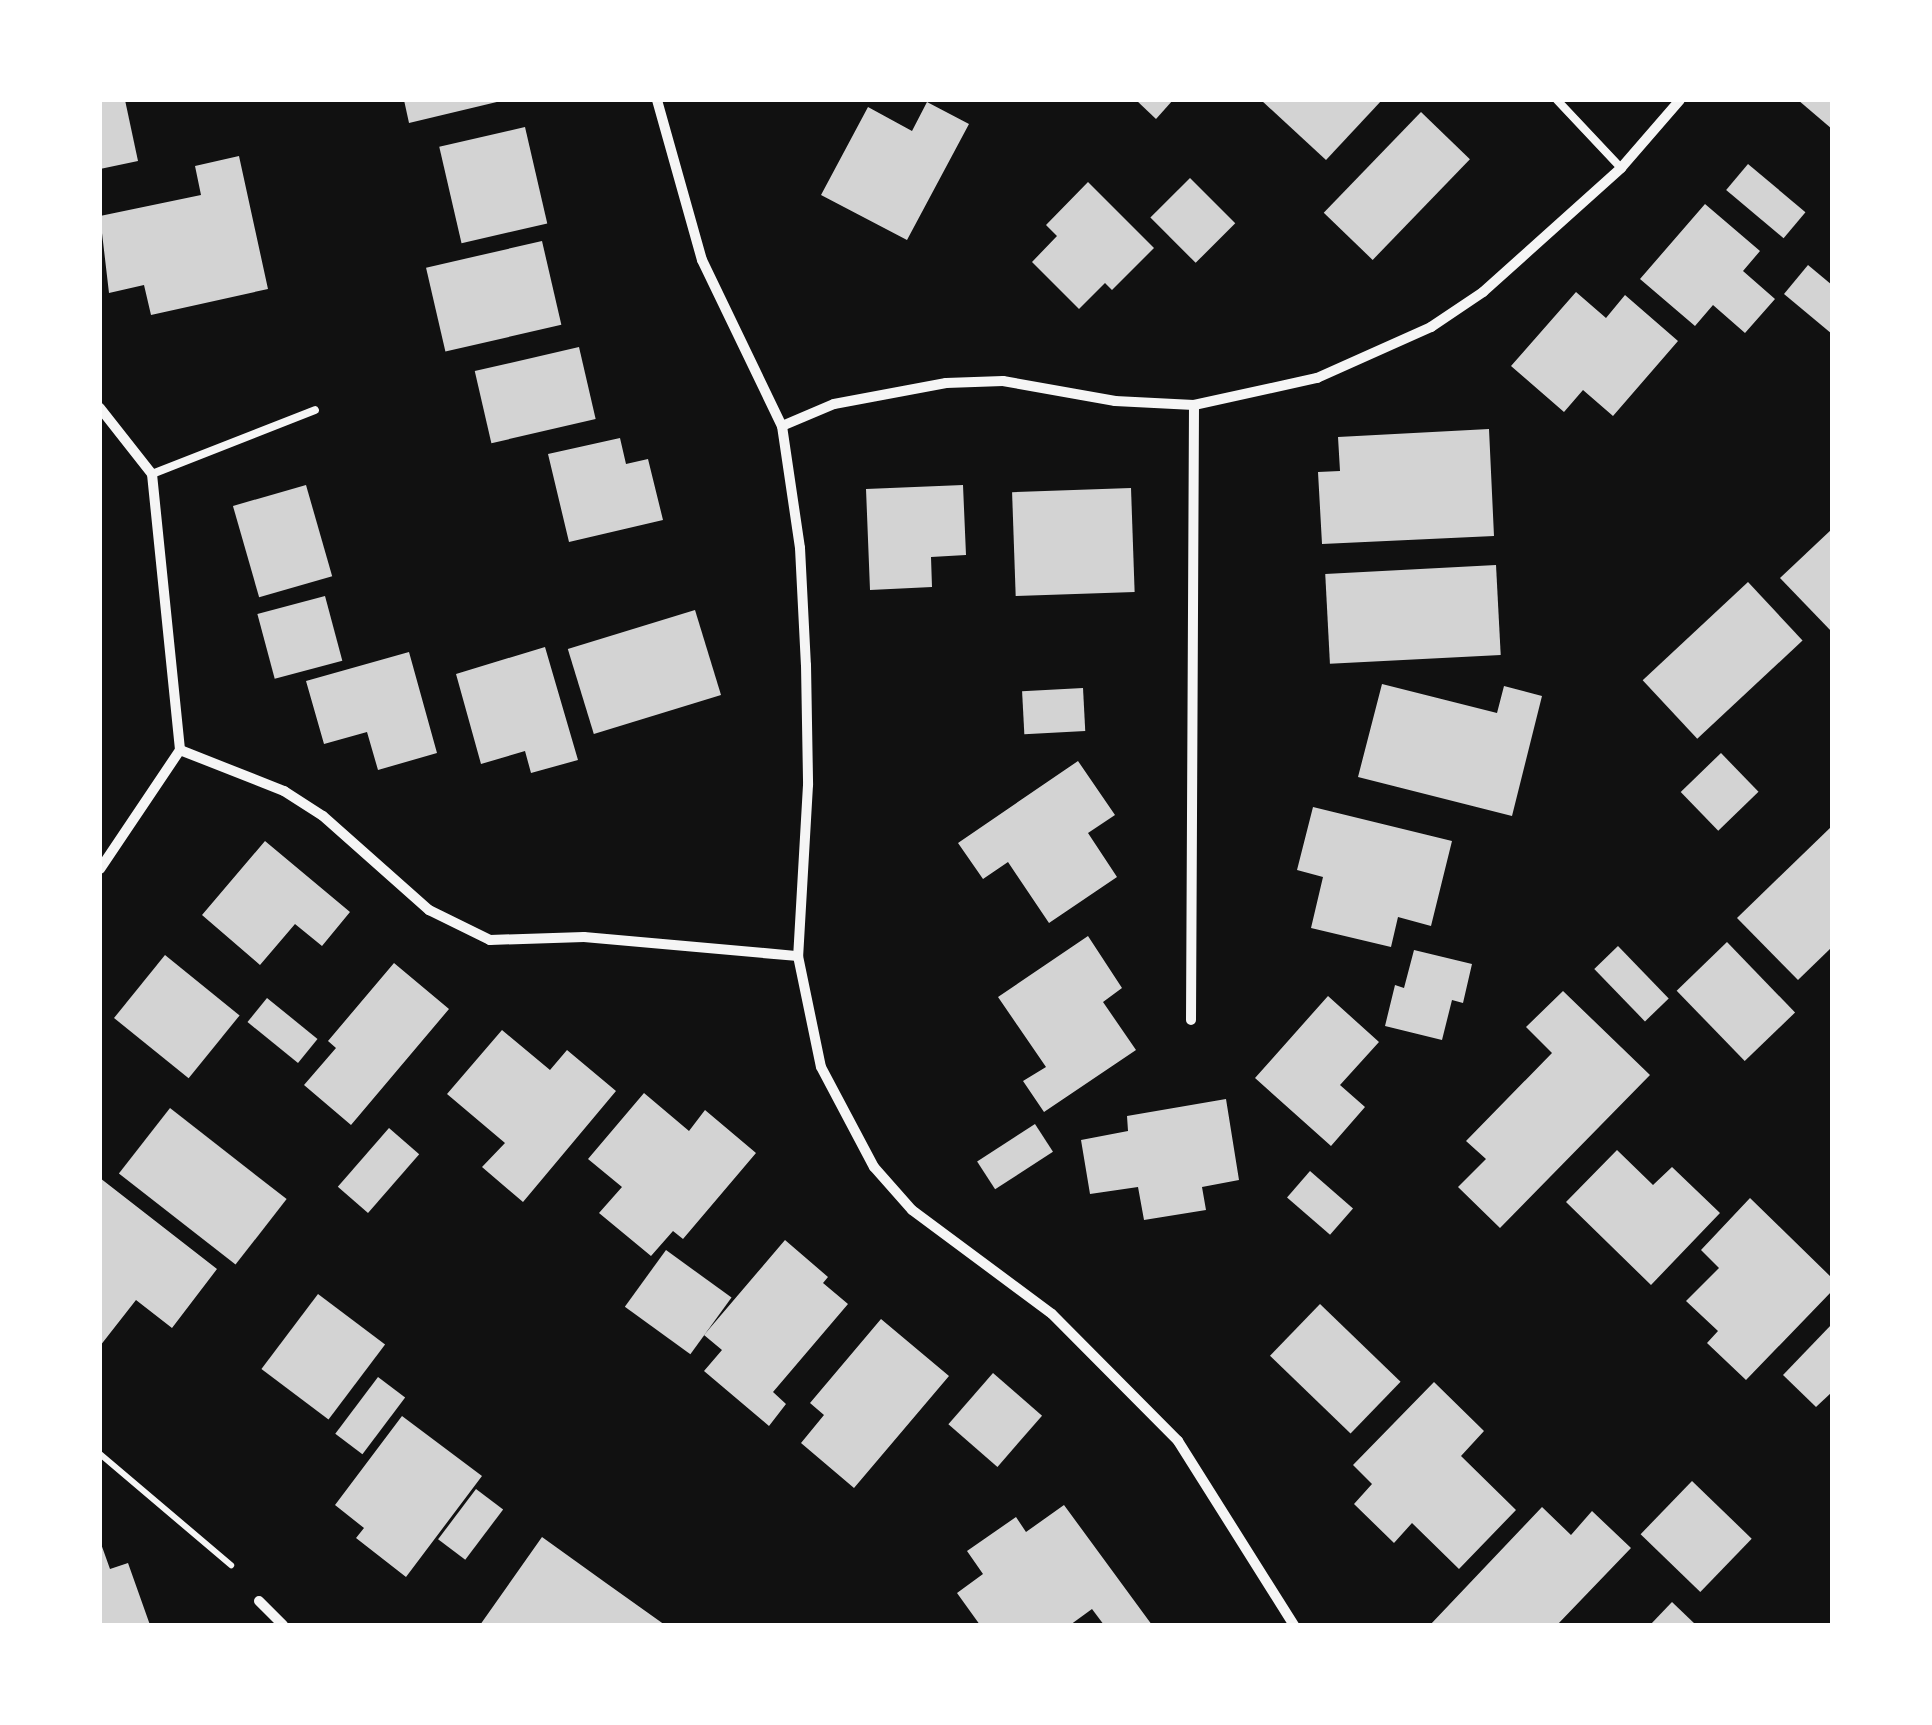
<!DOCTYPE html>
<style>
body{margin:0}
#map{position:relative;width:1932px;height:1725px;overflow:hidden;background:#111;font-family:"Public Sans",sans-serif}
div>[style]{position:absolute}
.building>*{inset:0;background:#d3d3d3;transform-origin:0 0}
.path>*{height:6px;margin:-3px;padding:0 3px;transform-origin:3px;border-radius:3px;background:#f5f5f5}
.service>*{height:8px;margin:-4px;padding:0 4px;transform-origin:4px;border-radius:4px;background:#f5f5f5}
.minor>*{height:10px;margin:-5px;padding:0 5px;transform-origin:5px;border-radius:5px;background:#f5f5f5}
span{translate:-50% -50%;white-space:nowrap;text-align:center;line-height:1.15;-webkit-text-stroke:8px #fff;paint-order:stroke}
.frame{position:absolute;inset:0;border:102px solid #fff;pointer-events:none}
</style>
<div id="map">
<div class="building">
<div style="clip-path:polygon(100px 100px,125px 100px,138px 161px,100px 169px)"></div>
<div style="clip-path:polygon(404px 100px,501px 100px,501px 101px,409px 123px)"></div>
<div style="clip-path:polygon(1136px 100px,1173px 100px,1156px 119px)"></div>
<div style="clip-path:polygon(1261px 100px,1382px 100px,1326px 160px)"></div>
<div style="clip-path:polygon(1798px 100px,1832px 100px,1832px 129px)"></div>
<div style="clip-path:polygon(927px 102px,969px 124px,907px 240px,821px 195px,868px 107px,912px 131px)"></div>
<div style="left:1421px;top:112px;width:68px;height:140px;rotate:44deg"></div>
<div style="left:525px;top:127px;width:99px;height:88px;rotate:77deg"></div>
<div style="clip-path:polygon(239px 156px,268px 289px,151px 315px,144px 285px,109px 293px,100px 216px,201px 195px,195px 166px)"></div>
<div style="left:1748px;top:164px;width:75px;height:34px;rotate:40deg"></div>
<div style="left:1190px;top:178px;width:64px;height:56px;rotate:45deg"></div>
<div style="clip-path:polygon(1088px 182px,1154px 248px,1112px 290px,1105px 283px,1079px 309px,1032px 262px,1057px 236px,1046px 225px)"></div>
<div style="clip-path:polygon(1705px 204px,1760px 251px,1743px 271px,1775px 299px,1745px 333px,1713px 305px,1695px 326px,1640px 279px)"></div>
<div style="left:542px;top:241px;width:86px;height:119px;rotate:77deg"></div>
<div style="clip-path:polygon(1808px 265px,1832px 285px,1832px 334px,1784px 294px)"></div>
<div style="clip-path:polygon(1576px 292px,1606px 318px,1625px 295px,1678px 341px,1613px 416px,1583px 390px,1564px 412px,1511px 366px)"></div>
<div style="left:579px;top:347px;width:74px;height:107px;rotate:77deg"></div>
<div style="clip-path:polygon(1489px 429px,1494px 536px,1322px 544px,1318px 472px,1340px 471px,1338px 437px)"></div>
<div style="clip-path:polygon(620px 438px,626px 464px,648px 459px,663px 520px,569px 542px,548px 454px)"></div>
<div style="left:306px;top:485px;width:95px;height:76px;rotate:74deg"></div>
<div style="clip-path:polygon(963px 485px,966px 555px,931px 557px,932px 587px,870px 590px,866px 489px)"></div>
<div style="left:1131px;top:488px;width:104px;height:119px;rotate:88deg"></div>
<div style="clip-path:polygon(1832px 529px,1832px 632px,1780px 578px)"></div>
<div style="left:1496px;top:565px;width:90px;height:171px;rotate:87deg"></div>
<div style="left:1748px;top:582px;width:80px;height:144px;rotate:47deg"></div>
<div style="left:325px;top:596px;width:67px;height:70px;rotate:75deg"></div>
<div style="left:695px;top:610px;width:89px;height:133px;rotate:73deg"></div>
<div style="clip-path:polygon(545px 647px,578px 760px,531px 773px,525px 751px,481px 764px,456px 674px)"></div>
<div style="clip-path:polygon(409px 652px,437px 753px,378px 770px,367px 732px,324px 744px,306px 681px)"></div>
<div style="clip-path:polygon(1382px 684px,1497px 713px,1504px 686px,1542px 696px,1512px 816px,1358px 777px)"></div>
<div style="left:1083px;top:688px;width:43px;height:61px;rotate:87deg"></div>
<div style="left:1721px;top:753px;width:54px;height:56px;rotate:46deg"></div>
<div style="clip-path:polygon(1078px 761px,1115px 815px,1088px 833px,1117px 877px,1049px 923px,1008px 862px,983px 879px,958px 843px)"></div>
<div style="clip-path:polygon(1313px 807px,1452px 841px,1431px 926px,1398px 917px,1391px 947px,1311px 928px,1323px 877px,1297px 870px)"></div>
<div style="clip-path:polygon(1832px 826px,1832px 947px,1798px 980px,1737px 918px)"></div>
<div style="clip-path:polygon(265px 841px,350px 912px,322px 946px,295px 924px,260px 965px,202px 915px)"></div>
<div style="clip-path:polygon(1088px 936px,1122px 988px,1103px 1002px,1136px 1050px,1044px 1112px,1023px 1081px,1046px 1067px,998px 997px)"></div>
<div style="left:1727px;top:942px;width:98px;height:70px;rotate:46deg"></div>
<div style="left:1618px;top:946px;width:73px;height:33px;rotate:46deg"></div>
<div style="clip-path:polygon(1414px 950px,1472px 964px,1463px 1003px,1452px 1000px,1442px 1040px,1385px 1026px,1395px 985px,1404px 988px)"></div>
<div style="left:165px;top:955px;width:96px;height:81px;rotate:39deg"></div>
<div style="clip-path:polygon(394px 963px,449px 1009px,351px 1125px,304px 1085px,336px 1048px,328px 1041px)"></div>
<div style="clip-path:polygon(1563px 991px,1650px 1075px,1500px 1228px,1458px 1187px,1486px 1159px,1466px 1141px,1552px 1053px,1526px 1027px)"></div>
<div style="clip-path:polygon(1328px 996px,1379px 1042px,1340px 1085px,1365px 1107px,1331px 1146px,1255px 1078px)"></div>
<div style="left:267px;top:998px;width:65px;height:31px;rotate:39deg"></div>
<div style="clip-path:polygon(502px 1030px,550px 1070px,567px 1050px,616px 1091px,523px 1202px,482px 1167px,505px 1143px,447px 1094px)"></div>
<div style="clip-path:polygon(644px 1093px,689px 1131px,705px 1110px,756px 1153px,683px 1239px,673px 1231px,651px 1256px,599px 1213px,622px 1187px,588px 1159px)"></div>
<div style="clip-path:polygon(1226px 1099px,1239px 1180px,1202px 1187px,1206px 1210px,1144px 1220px,1138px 1187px,1090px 1194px,1081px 1140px,1128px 1131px,1127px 1116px)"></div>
<div style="left:170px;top:1108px;width:148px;height:83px;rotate:38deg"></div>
<div style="left:1035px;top:1124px;width:33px;height:69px;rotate:57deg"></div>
<div style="left:389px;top:1128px;width:40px;height:78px;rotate:41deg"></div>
<div style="clip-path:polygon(1617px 1150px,1653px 1185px,1672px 1167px,1720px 1213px,1651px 1285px,1566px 1202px)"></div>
<div style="left:1310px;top:1171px;width:57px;height:35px;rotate:41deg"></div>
<div style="clip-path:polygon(100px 1178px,217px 1269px,172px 1328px,136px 1300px,100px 1346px)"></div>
<div style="clip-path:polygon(1750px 1198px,1832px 1278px,1832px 1291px,1746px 1380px,1707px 1343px,1718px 1331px,1686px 1301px,1719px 1268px,1701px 1250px)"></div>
<div style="clip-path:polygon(785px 1240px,828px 1277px,823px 1283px,848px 1304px,773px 1392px,786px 1404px,769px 1426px,704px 1371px,722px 1350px,704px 1335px)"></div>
<div style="left:666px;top:1250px;width:81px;height:70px;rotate:36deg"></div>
<div style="left:318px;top:1294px;width:84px;height:94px;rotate:37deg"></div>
<div style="left:1320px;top:1304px;width:112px;height:72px;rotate:44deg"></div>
<div style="clip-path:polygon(881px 1319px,949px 1376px,854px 1488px,801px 1443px,824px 1415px,810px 1403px)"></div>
<div style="clip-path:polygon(1832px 1324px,1832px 1392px,1816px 1407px,1783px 1375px)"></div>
<div style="left:993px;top:1373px;width:65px;height:68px;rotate:41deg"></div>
<div style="left:378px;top:1377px;width:34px;height:71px;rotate:37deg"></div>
<div style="clip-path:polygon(1434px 1382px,1484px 1431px,1461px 1456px,1516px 1510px,1459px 1569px,1412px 1523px,1394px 1543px,1354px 1504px,1372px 1484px,1353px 1465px)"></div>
<div style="clip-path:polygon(402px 1416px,482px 1476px,406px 1577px,356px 1538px,364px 1528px,335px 1505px)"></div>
<div style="left:1692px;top:1481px;width:83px;height:74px;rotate:44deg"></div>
<div style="left:476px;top:1489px;width:34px;height:63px;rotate:37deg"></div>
<div style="clip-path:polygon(1064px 1505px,1152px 1625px,1104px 1625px,1092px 1609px,1070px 1625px,980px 1625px,957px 1593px,983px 1574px,967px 1551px,1016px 1517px,1026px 1532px)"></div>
<div style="clip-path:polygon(1542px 1507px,1571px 1535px,1592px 1511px,1631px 1548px,1557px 1625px,1430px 1625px)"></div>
<div style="clip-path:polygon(542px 1537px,606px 1583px,665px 1625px,480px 1625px)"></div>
<div style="clip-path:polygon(100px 1541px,110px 1569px,128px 1563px,150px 1625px,100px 1625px)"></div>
<div style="clip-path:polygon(1672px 1602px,1696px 1625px,1650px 1625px)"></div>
</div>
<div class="path">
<div style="left:100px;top:1454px;width:172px;rotate:40.3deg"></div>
</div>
<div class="service">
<div style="left:1557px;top:100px;width:93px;rotate:46.7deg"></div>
<div style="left:152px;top:474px;width:175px;rotate:-21.4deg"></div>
</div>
<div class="minor">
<div style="left:657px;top:100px;width:166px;rotate:74.3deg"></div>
<div style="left:702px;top:260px;width:184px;rotate:64.3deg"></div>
<div style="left:782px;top:426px;width:123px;rotate:81.6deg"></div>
<div style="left:800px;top:548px;width:117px;rotate:87.1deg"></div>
<div style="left:806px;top:665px;width:120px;rotate:89deg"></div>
<div style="left:808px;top:785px;width:171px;rotate:93.3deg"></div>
<div style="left:798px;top:956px;width:113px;rotate:78.3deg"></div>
<div style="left:821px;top:1067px;width:113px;rotate:62.1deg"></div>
<div style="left:874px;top:1167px;width:57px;rotate:48.5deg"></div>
<div style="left:912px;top:1210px;width:174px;rotate:36.6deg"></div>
<div style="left:1052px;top:1314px;width:179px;rotate:45.2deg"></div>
<div style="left:1178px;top:1441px;width:218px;rotate:57.8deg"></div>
<div style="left:100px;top:408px;width:84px;rotate:51.8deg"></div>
<div style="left:152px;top:474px;width:277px;rotate:84.2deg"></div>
<div style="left:180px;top:750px;width:143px;rotate:123.9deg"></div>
<div style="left:782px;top:426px;width:56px;rotate:-22.9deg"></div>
<div style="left:834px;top:404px;width:114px;rotate:-10.6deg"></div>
<div style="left:946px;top:383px;width:57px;rotate:-2deg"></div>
<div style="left:1003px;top:381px;width:114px;rotate:10.1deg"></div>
<div style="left:1115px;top:401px;width:79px;rotate:2.9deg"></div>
<div style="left:1194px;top:405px;width:126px;rotate:-12.4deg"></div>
<div style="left:1317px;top:378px;width:125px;rotate:-24.1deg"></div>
<div style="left:1431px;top:327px;width:63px;rotate:-33.9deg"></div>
<div style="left:1483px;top:292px;width:186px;rotate:-41.9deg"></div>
<div style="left:1621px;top:168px;width:90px;rotate:-49.1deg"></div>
<div style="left:180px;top:750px;width:112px;rotate:21.5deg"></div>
<div style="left:284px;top:791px;width:46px;rotate:32.7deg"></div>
<div style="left:323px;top:816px;width:142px;rotate:41.6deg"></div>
<div style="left:429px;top:910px;width:68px;rotate:26.2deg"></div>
<div style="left:490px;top:940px;width:94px;rotate:-1.8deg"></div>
<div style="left:584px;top:937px;width:215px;rotate:5.1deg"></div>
<div style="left:1191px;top:1020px;width:615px;rotate:-89.72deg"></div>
<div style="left:259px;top:1601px;width:34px;rotate:45deg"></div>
</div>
<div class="frame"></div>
</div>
